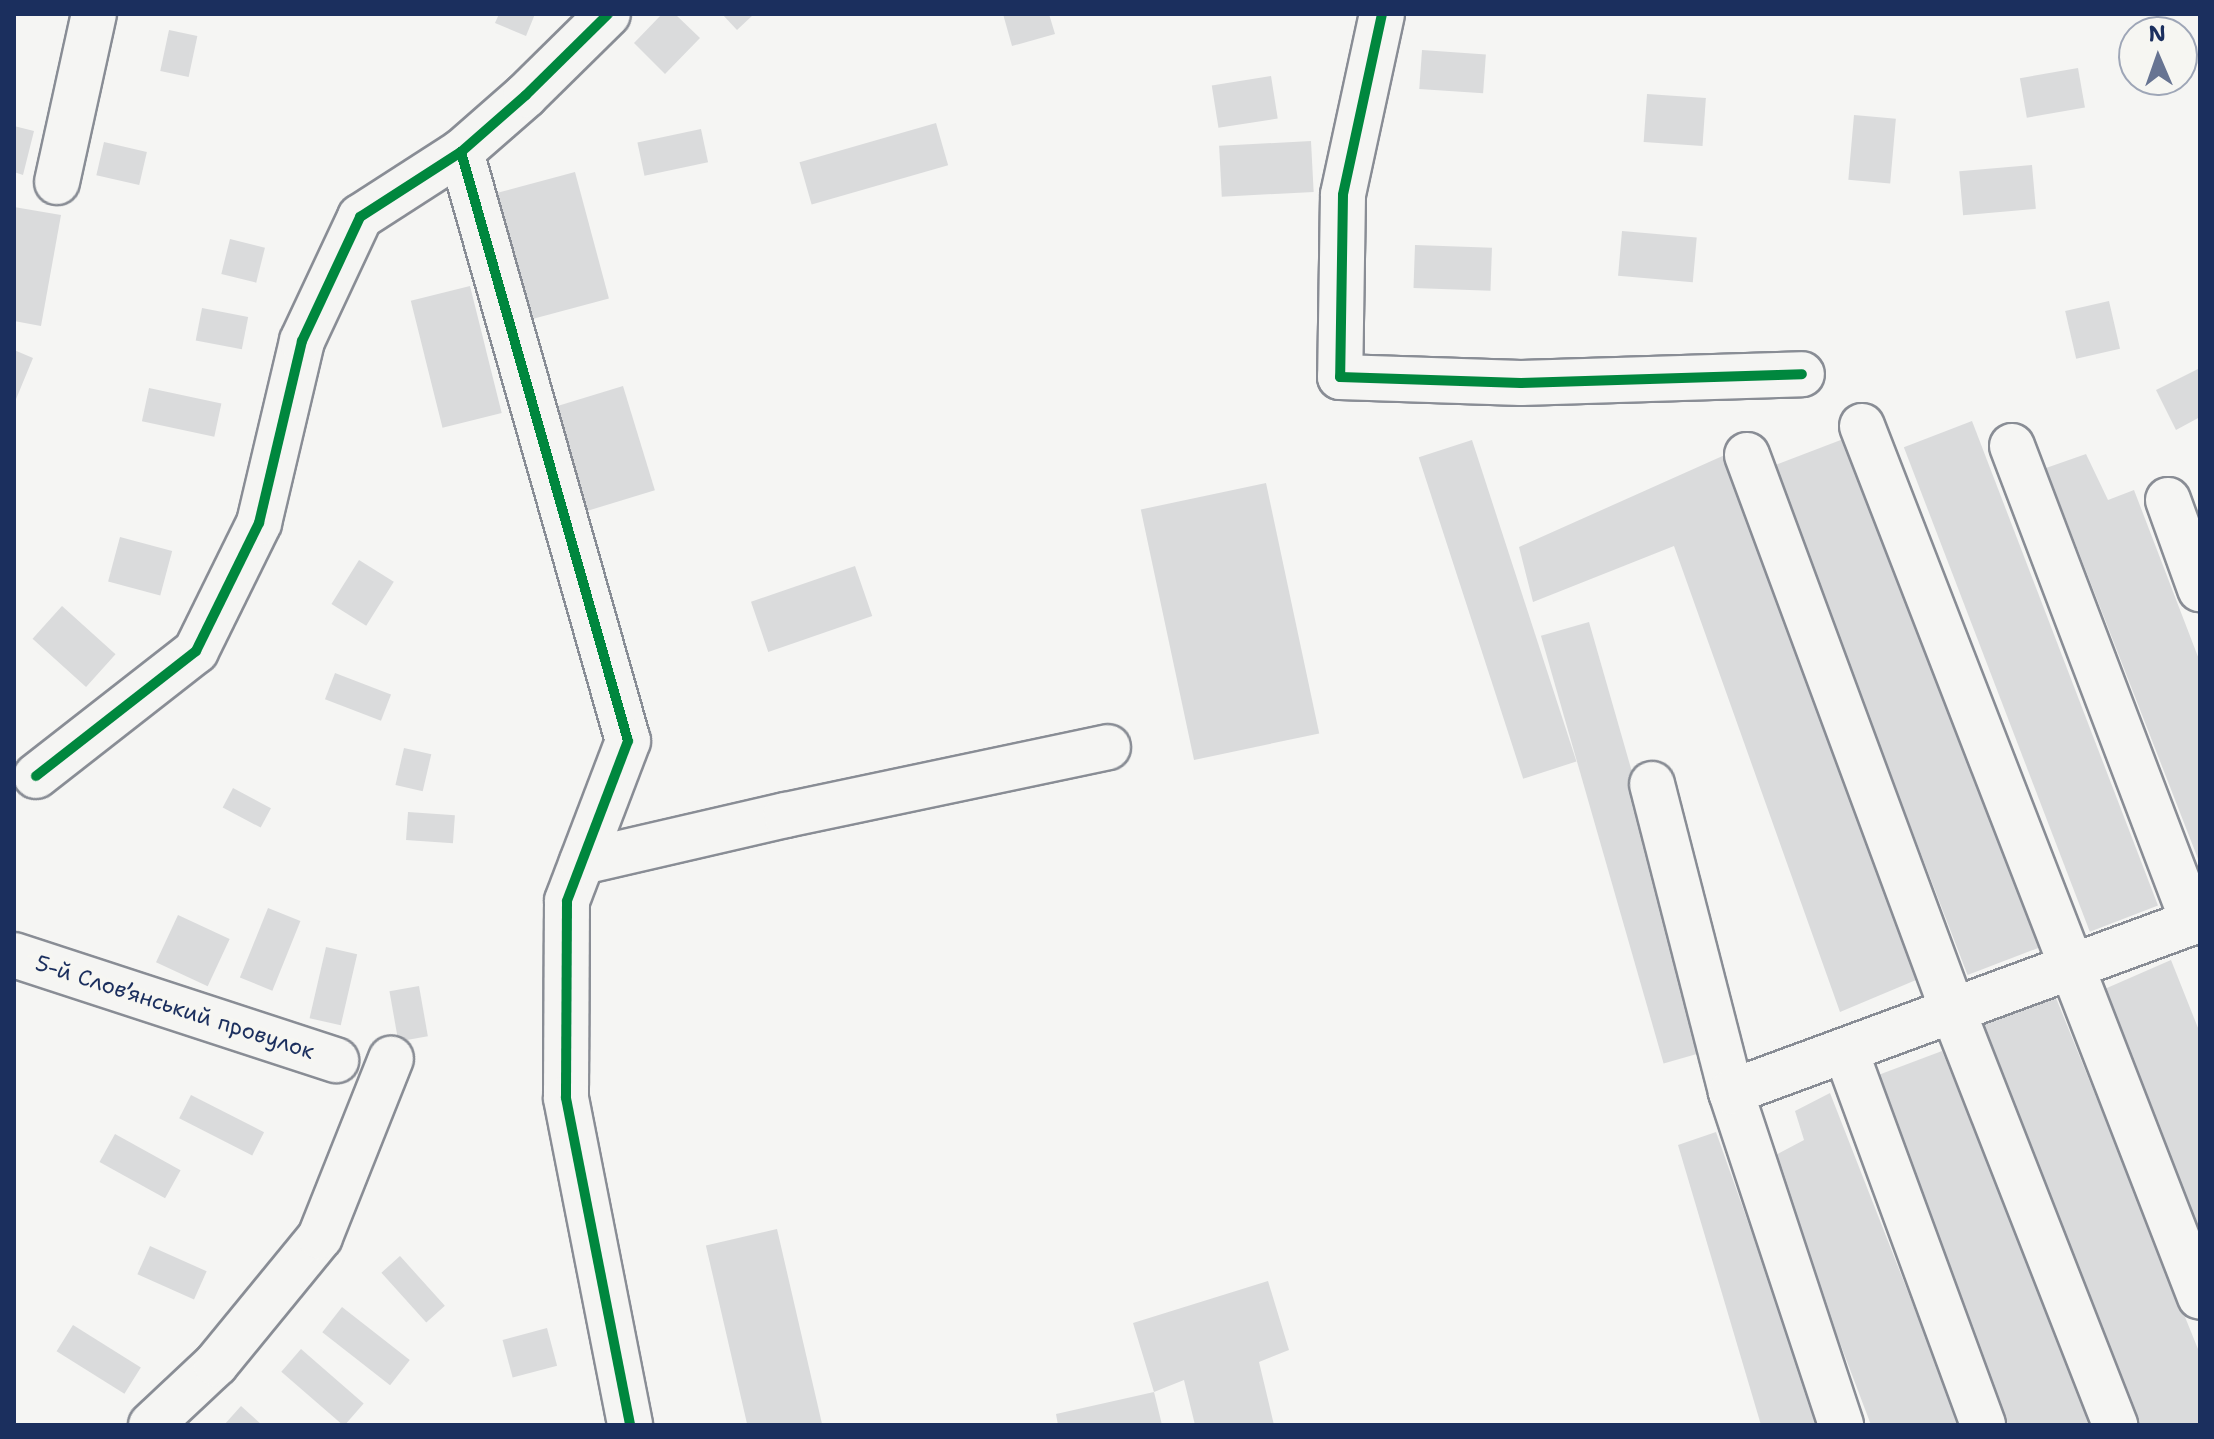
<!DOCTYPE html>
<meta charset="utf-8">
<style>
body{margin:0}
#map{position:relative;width:2214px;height:1439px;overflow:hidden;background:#f5f5f3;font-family:"Shantell Sans",sans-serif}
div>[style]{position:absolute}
.building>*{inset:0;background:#dadbdc;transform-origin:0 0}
.roads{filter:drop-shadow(2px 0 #898d95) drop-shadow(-2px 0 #898d95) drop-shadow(0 2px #898d95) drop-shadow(0 -2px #898d95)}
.minor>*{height:44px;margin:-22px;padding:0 22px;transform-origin:22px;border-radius:22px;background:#f5f5f3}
.cycleway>*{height:10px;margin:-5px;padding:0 5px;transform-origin:5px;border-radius:5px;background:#00873e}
span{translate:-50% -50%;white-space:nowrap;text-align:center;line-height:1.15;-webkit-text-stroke:8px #f6f6f2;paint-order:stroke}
.street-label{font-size:22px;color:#1b2f5e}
.frame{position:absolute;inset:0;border:16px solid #1b2f5e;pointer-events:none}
.north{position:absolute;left:2118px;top:16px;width:80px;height:80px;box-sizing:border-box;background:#f6f6f2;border:2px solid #9ea6b7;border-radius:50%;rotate:358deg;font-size:22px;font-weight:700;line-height:32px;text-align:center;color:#1b2f5e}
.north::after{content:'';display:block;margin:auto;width:28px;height:36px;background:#677492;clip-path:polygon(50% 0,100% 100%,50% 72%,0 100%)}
</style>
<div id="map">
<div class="building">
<div style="clip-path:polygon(499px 14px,535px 14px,526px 36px,495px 23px)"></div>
<div style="clip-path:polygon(662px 14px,675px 14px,700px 38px,665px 74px,634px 43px)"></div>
<div style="clip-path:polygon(722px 14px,754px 14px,737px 30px)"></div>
<div style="clip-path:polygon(1003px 14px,1049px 14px,1055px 34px,1012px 46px)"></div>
<div style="left:169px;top:30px;width:29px;height:42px;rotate:12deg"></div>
<div style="left:1422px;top:50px;width:64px;height:39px;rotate:4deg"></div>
<div style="left:2078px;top:68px;width:40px;height:59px;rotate:80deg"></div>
<div style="left:1271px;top:76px;width:43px;height:60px;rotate:81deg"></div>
<div style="left:1647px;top:94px;width:59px;height:48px;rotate:4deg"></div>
<div style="left:1854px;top:115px;width:42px;height:65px;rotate:5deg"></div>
<div style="left:936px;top:123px;width:44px;height:142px;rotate:74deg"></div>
<div style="clip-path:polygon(14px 126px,34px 131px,23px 175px,14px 172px)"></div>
<div style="left:701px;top:129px;width:34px;height:65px;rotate:78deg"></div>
<div style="left:1311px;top:141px;width:51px;height:92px;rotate:87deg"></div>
<div style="left:104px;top:142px;width:44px;height:34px;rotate:13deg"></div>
<div style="left:2032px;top:165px;width:44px;height:73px;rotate:85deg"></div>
<div style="left:575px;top:172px;width:131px;height:84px;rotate:75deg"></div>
<div style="clip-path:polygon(14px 207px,61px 215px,41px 326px,14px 321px)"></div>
<div style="left:1622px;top:231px;width:75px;height:45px;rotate:5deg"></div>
<div style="left:230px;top:239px;width:36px;height:36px;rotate:14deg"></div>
<div style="left:1415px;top:245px;width:77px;height:43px;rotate:2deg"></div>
<div style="left:470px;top:286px;width:131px;height:61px;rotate:76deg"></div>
<div style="left:2109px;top:301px;width:49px;height:45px;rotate:77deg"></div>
<div style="left:202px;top:308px;width:47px;height:33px;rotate:11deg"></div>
<div style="clip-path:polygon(14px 350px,33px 358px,14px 404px)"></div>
<div style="clip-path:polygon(2200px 368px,2200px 417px,2176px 430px,2156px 390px)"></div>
<div style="left:623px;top:386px;width:109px;height:71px;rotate:73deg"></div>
<div style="left:149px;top:388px;width:74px;height:34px;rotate:12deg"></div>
<div style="left:1972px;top:421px;width:519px;height:73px;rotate:69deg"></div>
<div style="left:1846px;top:438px;width:545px;height:79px;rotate:69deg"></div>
<div style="left:1472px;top:440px;width:338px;height:56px;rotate:72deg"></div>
<div style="clip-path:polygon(1727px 454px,1916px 980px,1840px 1012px,1674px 546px,1533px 602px,1519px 547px)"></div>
<div style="clip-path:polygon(2086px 454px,2108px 500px,2134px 490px,2200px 662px,2200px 864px,2046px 468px)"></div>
<div style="left:1266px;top:483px;width:256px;height:128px;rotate:78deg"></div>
<div style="left:120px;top:537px;width:54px;height:46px;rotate:15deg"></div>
<div style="left:359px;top:560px;width:41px;height:52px;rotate:32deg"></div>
<div style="left:855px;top:566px;width:53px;height:110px;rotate:71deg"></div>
<div style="left:62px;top:606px;width:72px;height:44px;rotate:42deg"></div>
<div style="left:1589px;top:622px;width:445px;height:50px;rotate:74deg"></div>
<div style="left:335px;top:673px;width:60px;height:28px;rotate:21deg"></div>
<div style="left:404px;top:748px;width:28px;height:38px;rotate:13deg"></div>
<div style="left:233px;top:788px;width:43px;height:22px;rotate:28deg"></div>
<div style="left:408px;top:812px;width:47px;height:28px;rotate:4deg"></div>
<div style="left:268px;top:908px;width:35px;height:75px;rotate:22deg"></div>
<div style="left:178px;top:915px;width:57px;height:52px;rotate:25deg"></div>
<div style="left:326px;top:947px;width:32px;height:73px;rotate:13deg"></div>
<div style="clip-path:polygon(2171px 960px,2200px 1033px,2200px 1251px,2100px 991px)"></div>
<div style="left:419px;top:986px;width:51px;height:30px;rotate:80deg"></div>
<div style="clip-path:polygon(2054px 993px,2200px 1354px,2200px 1425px,2132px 1425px,1971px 1026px)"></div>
<div style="clip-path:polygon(1942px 1051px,2095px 1425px,2008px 1425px,1873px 1077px)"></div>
<div style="clip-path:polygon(1830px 1093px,1960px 1425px,1871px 1425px,1770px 1158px,1804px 1140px,1795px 1111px)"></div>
<div style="left:191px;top:1095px;width:82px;height:26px;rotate:27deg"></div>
<div style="clip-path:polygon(1716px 1132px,1820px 1425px,1761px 1425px,1678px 1145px)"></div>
<div style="left:115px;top:1134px;width:75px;height:32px;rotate:29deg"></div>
<div style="left:777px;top:1229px;width:202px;height:73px;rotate:77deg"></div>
<div style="left:150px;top:1246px;width:62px;height:31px;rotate:24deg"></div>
<div style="left:400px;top:1256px;width:67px;height:25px;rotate:48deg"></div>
<div style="clip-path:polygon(1268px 1281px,1289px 1350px,1259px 1362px,1274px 1425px,1195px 1425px,1184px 1380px,1154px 1392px,1162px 1425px,1058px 1425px,1056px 1414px,1154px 1392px,1133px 1323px)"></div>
<div style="left:342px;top:1307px;width:86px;height:32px;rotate:38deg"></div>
<div style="left:73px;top:1325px;width:80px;height:31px;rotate:32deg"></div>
<div style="left:547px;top:1328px;width:39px;height:46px;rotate:75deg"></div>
<div style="left:301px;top:1349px;width:83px;height:30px;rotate:41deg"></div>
<div style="clip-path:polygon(241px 1406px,262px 1425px,224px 1425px)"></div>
</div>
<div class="roads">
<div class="minor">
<div style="left:1382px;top:14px;width:185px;rotate:102.2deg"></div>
<div style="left:1343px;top:195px;width:182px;rotate:90.9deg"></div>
<div style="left:1340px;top:377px;width:181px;rotate:1.9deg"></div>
<div style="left:1521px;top:383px;width:281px;rotate:-1.8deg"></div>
<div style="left:461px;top:152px;width:612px;rotate:74.17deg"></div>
<div style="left:628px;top:741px;width:171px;rotate:110.9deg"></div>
<div style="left:567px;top:901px;width:197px;rotate:90.3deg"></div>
<div style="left:566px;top:1098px;width:333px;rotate:78.9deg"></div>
<div style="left:57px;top:182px;width:172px;rotate:-77.6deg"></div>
<div style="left:1862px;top:426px;width:934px;rotate:68.79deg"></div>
<div style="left:2012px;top:446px;width:509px;rotate:69.18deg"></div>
<div style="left:1747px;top:455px;width:593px;rotate:69.67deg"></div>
<div style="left:1953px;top:1011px;width:445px;rotate:68.6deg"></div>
<div style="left:2168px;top:500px;width:95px;rotate:70.2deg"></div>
<div style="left:36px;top:776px;width:203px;rotate:-38deg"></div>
<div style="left:196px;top:651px;width:143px;rotate:-63.8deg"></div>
<div style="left:259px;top:523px;width:187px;rotate:-76.7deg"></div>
<div style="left:302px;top:341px;width:137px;rotate:-64.9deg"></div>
<div style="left:360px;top:217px;width:120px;rotate:-32.8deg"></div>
<div style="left:461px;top:152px;width:86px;rotate:-41.2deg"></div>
<div style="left:526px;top:95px;width:115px;rotate:-44.6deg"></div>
<div style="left:1652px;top:784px;width:318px;rotate:75.6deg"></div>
<div style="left:1731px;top:1092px;width:351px;rotate:71.7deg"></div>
<div style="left:582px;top:862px;width:209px;rotate:-13deg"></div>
<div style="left:786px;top:815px;width:329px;rotate:-11.9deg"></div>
<div style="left:14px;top:955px;width:339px;rotate:18.1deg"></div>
<div style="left:1846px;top:1052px;width:397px;rotate:69.8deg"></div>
<div style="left:1731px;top:1092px;width:500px;rotate:-20.2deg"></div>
<div style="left:151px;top:1425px;width:89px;rotate:-43.2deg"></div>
<div style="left:216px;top:1364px;width:164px;rotate:-50.7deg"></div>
<div style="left:320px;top:1237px;width:192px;rotate:-68.3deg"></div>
</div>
</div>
<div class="cycleway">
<div style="left:1382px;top:14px;width:185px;rotate:102.2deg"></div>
<div style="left:1343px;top:195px;width:182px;rotate:90.9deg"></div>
<div style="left:1340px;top:377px;width:181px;rotate:1.9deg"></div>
<div style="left:1521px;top:383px;width:281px;rotate:-1.8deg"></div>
<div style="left:461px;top:152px;width:612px;rotate:74.17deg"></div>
<div style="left:628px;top:741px;width:171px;rotate:110.9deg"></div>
<div style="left:567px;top:901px;width:197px;rotate:90.3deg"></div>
<div style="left:566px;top:1098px;width:333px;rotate:78.9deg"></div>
<div style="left:36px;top:776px;width:203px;rotate:-38deg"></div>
<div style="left:196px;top:651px;width:143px;rotate:-63.8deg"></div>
<div style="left:259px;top:523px;width:187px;rotate:-76.7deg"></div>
<div style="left:302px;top:341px;width:137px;rotate:-64.9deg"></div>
<div style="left:360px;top:217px;width:120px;rotate:-32.8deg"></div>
<div style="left:461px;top:152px;width:86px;rotate:-41.2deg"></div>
<div style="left:526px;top:95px;width:115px;rotate:-44.6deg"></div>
</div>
<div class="street-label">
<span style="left:175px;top:1007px;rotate:18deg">5-й Слов’янський провулок</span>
</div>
<div class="frame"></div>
<div class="north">N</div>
</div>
